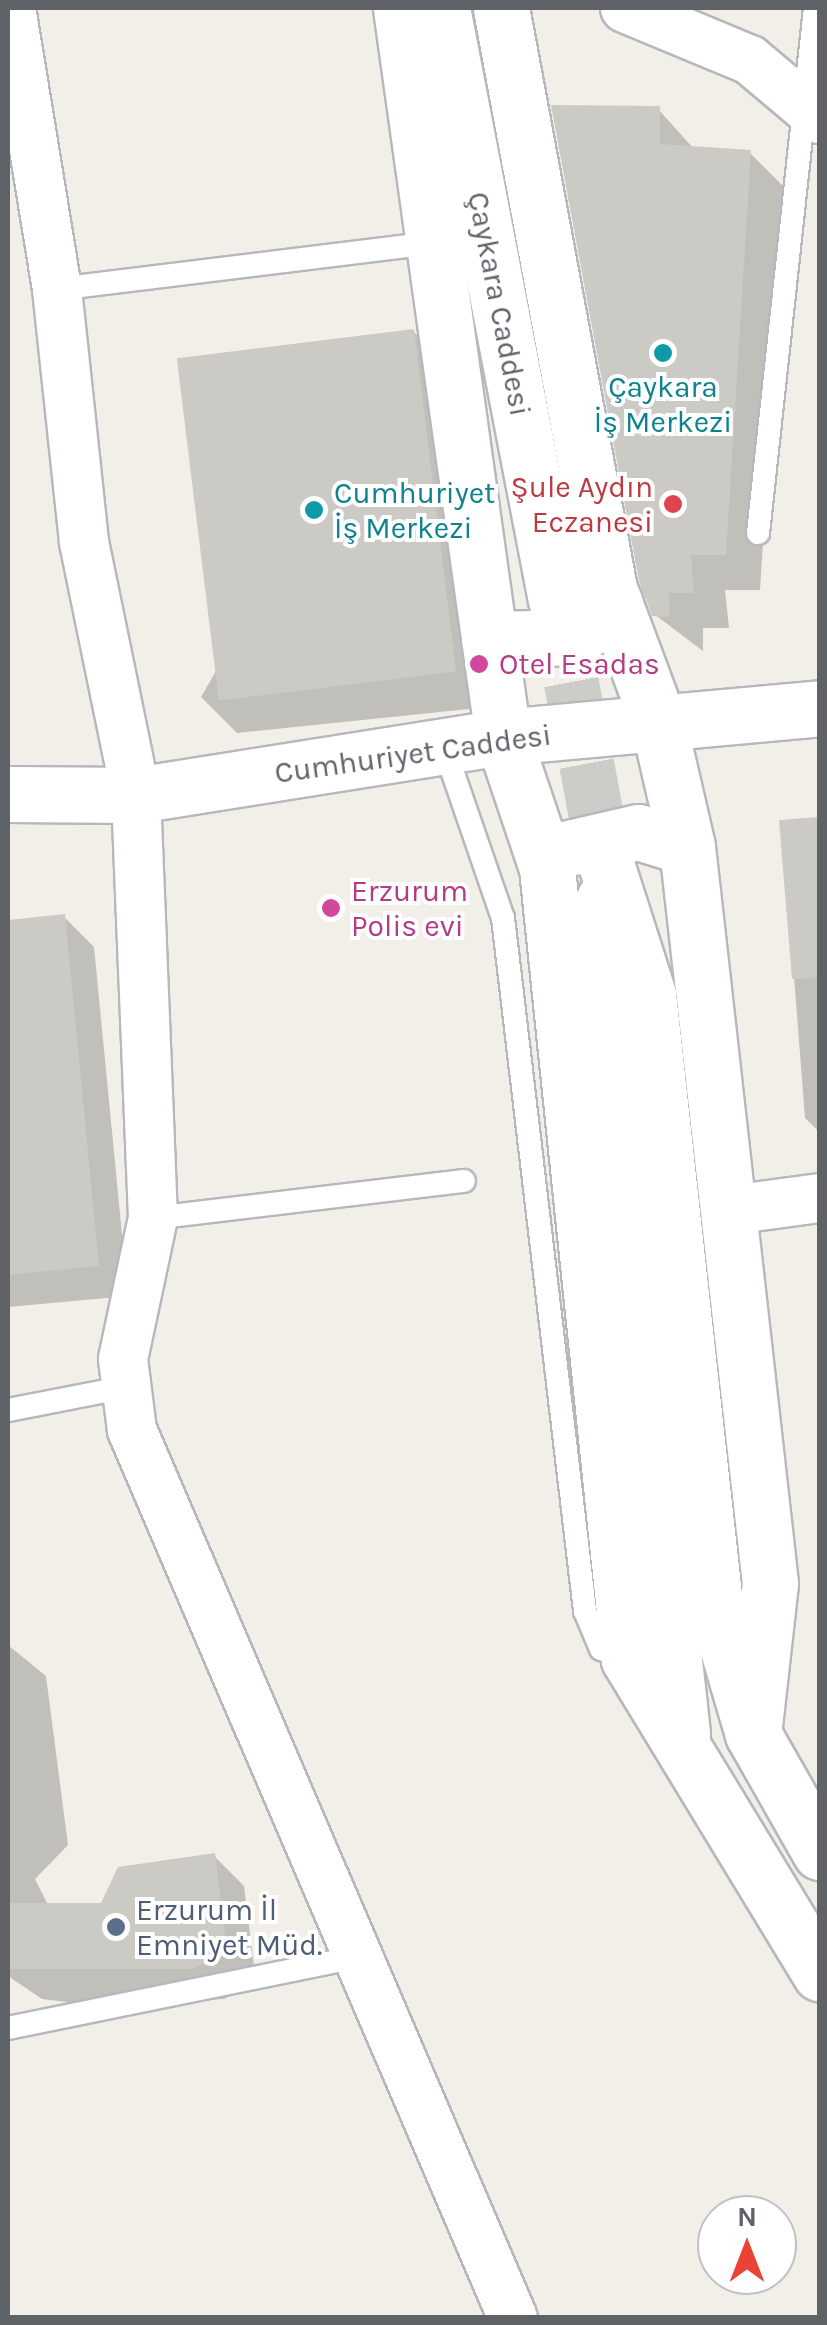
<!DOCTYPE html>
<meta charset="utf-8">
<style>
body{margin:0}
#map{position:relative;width:827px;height:2325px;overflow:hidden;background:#f1efe8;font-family:Karla,sans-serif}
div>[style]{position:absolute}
.shadow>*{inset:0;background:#0003}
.building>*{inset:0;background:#cccac5;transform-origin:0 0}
.secondary-tunnel>*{height:55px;margin-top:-27.5px;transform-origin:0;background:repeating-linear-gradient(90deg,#ccccc8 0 55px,transparent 0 83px)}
.roads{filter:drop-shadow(2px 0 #b5b8bc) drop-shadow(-2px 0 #b5b8bc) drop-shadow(0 2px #b5b8bc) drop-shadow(0 -2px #b5b8bc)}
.service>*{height:22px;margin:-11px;padding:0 11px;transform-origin:11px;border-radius:11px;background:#fff}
.minor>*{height:48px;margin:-24px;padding:0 24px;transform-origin:24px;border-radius:24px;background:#fff}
.secondary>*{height:55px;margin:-27.5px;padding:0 27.5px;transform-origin:27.5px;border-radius:27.5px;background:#fff}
.dots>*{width:28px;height:28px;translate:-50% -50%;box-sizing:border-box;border:5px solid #fff;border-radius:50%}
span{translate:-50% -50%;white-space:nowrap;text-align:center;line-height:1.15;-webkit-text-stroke:8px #fff;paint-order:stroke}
.street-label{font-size:30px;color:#5f6368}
.culture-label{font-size:30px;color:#0d838f}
.left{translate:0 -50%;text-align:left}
.health-label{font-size:30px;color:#be3a42}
.right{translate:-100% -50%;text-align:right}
.hotel-label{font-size:30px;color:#b23c85}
.service-label{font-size:30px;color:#4e5e75}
.frame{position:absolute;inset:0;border:10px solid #5f6368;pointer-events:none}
.north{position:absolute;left:697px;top:2195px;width:100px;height:100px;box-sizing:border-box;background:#fff;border:2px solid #bfc1c3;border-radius:50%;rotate:0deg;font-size:28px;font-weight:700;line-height:40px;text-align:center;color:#5f6368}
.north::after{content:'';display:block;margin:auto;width:35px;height:45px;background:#ea4335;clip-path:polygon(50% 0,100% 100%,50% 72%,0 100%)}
</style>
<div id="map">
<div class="shadow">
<div style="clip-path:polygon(658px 109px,694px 149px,750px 153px,785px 188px,760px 590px,725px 590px,729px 628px,703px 628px,703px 651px,654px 614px)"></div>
<div style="clip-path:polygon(413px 331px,449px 367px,488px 707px,237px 733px,201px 697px)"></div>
<div style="clip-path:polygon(820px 820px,820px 1133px,805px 1118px,782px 822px)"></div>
<div style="clip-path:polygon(64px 917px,94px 947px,128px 1296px,8px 1307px,8px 922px)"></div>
<div style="clip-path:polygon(8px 1645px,46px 1676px,68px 1845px,35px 1879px,48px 1905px,103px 1905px,214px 1856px,244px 1886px,256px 1982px,224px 1999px,92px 2005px,42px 1999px,8px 1976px)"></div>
</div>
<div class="building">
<div style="clip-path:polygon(551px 105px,660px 106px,660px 144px,751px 150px,726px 555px,691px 555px,694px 593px,669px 593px,669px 617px,652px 616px,639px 581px)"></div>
<div style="left:414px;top:329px;width:345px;height:239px;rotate:83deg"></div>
<div style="clip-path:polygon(820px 817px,820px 978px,792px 979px,779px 820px)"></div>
<div style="clip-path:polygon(65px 914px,99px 1266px,8px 1275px,8px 920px)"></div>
<div style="clip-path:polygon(215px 1853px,227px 1952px,193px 1969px,8px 1969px,8px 1903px,101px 1903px,118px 1867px)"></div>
</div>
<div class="secondary-tunnel">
<div style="left:556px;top:600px;width:266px;rotate:79.4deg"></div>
</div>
<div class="roads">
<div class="service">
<div style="left:57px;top:289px;width:380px;rotate:-7deg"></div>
<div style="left:758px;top:533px;width:528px;rotate:-83.8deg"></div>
<div style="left:444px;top:747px;width:181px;rotate:71deg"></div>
<div style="left:503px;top:918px;width:698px;rotate:83.25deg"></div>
<div style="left:585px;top:1611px;width:41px;rotate:67.2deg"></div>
<div style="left:601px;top:1649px;width:26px;rotate:18deg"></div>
<div style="left:153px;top:1218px;width:313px;rotate:-6.8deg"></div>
<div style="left:8px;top:1410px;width:120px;rotate:-11deg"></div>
<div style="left:8px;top:2028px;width:360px;rotate:-11.5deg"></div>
</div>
<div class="minor">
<div style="left:11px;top:8px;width:285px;rotate:80.7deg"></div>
<div style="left:57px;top:289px;width:254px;rotate:83.9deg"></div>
<div style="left:84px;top:542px;width:258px;rotate:78.4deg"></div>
<div style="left:136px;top:795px;width:423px;rotate:87.7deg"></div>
<div style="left:153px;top:1218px;width:144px;rotate:102deg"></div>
<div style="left:123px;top:1359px;width:72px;rotate:82.8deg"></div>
<div style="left:132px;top:1430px;width:966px;rotate:66.78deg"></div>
<div style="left:625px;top:8px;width:135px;rotate:22.6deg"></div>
<div style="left:750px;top:60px;width:92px;rotate:40.1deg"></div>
<div style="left:730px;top:1210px;width:91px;rotate:-7.6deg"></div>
</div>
<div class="secondary">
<div style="left:401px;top:8px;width:736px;rotate:82.04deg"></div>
<div style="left:503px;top:737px;width:138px;rotate:71.4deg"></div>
<div style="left:547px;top:868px;width:795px;rotate:84.08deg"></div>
<div style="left:629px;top:1659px;width:368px;rotate:58.7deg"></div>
<div style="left:442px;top:8px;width:603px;rotate:79.1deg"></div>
<div style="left:501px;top:8px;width:591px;rotate:79.47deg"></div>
<div style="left:609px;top:589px;width:141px;rotate:69.6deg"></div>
<div style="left:658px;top:721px;width:129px;rotate:77deg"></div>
<div style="left:687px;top:847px;width:741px;rotate:83.57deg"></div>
<div style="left:770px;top:1583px;width:152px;rotate:96.4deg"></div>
<div style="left:489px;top:639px;width:89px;rotate:-1.3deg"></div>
<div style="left:578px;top:637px;width:50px;rotate:-42.6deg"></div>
<div style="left:8px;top:794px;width:128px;rotate:0.4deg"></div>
<div style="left:136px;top:795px;width:372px;rotate:-9deg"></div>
<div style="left:503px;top:737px;width:318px;rotate:-5.2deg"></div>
<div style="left:560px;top:850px;width:80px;rotate:-13deg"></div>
<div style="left:638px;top:832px;width:51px;rotate:17deg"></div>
<div style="left:605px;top:861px;width:141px;rotate:72.2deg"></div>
<div style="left:648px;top:995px;width:614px;rotate:83.73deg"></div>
<div style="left:715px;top:1605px;width:134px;rotate:73.6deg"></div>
<div style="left:753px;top:1734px;width:136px;rotate:60.4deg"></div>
<div style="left:604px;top:899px;width:96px;rotate:91.8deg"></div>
<div style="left:601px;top:995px;width:743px;rotate:83.74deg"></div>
</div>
</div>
<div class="dots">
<div style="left:663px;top:353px;background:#0f9aa8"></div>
<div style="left:673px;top:504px;background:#e0444e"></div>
<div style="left:314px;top:510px;background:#0f9aa8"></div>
<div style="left:479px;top:664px;background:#d1479c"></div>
<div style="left:331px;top:908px;background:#d1479c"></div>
<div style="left:116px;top:1927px;background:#5c6f8a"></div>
</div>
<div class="street-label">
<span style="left:499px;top:304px;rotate:79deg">Çaykara Caddesi</span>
<span style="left:413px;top:754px;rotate:-8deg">Cumhuriyet Caddesi</span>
</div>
<div class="culture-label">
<span style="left:663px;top:404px">Çaykara<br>İş Merkezi</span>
<span class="left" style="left:334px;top:510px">Cumhuriyet<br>İş Merkezi</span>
</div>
<div class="health-label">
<span class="right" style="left:653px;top:504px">Şule Aydın<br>Eczanesi</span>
</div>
<div class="hotel-label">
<span class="left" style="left:499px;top:664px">Otel Esadas</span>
<span class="left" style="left:351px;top:908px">Erzurum<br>Polis evi</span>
</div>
<div class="service-label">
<span class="left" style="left:136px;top:1927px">Erzurum İl<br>Emniyet Müd.</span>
</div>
<div class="frame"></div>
<div class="north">N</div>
</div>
